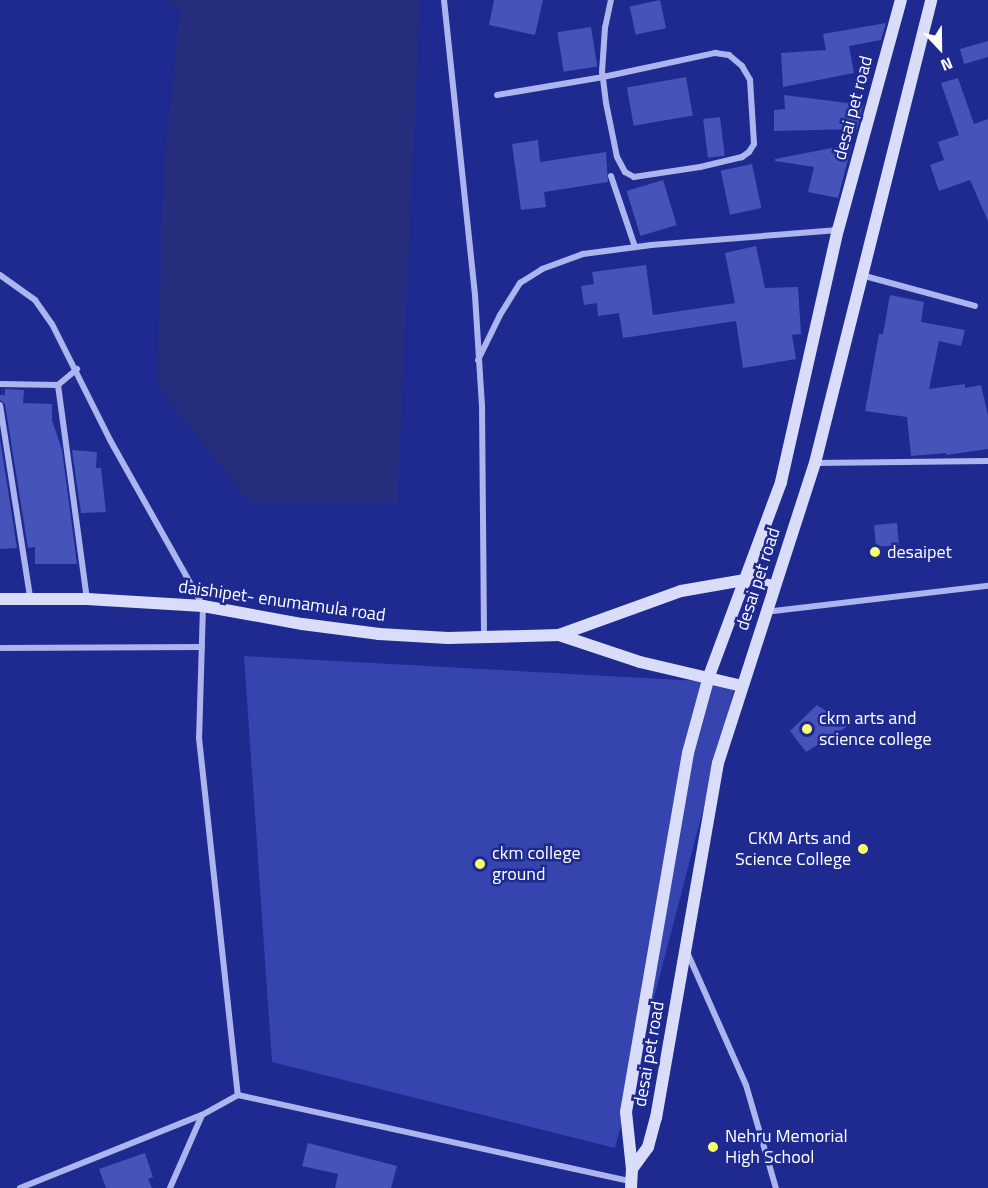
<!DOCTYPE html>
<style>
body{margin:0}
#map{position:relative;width:988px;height:1188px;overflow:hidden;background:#1e2a90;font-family:"Titillium Web",sans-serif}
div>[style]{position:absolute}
.green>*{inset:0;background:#3544af}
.water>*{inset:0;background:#252d7c}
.building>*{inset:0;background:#4653b8;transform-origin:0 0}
.street>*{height:6px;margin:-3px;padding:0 3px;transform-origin:3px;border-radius:3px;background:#adb5ee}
.secondary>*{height:12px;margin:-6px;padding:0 6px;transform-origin:6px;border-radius:6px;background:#daddfa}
.dots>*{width:16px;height:16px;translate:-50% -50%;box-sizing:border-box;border:3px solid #1e2a90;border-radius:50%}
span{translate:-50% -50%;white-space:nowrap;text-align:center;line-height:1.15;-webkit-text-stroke:5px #1e2a90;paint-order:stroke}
.street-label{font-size:18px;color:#fff}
.poi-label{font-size:18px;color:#fff}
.left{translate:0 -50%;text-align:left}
.right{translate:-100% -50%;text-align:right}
.north{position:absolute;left:910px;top:18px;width:60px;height:60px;-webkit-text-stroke:4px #1e2a90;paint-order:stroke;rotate:158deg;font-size:16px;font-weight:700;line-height:24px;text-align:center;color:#fff}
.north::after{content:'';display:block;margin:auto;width:21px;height:27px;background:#fff;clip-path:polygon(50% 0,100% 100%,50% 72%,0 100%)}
</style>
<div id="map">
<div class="green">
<div style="clip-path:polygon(244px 656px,736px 683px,615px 1148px,272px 1062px)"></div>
</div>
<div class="water">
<div style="clip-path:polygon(166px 0,420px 0,397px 504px,250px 503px,157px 385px,164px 167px,180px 12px)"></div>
</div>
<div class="building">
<div style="clip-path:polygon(494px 0,543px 0,535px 35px,489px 25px)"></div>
<div style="left:660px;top:0;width:29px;height:31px;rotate:78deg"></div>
<div style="clip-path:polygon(886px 23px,881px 40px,849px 46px,854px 73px,783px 87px,781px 53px,826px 50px,823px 34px)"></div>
<div style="left:591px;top:27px;width:40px;height:34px;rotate:81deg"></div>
<div style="clip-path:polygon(988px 41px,988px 57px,964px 64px,960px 49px)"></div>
<div style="left:686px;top:77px;width:39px;height:60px;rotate:80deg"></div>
<div style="clip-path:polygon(958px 78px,974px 124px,988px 119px,988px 221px,970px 180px,939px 191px,930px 165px,944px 160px,938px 142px,959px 135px,941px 83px)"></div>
<div style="clip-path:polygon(784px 95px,863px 105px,857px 129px,774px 131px,774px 110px,785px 109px)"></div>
<div style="left:720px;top:117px;width:39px;height:17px;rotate:83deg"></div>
<div style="clip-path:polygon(538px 140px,540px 162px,606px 152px,608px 182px,544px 192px,546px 207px,521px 210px,512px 144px)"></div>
<div style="clip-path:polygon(852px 144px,838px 198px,808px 192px,814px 167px,775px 161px,775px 159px)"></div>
<div style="left:752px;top:164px;width:45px;height:32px;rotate:78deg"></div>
<div style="left:663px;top:180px;width:47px;height:38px;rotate:73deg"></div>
<div style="clip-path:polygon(756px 246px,765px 288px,798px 287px,801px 334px,792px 335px,796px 359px,743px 368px,736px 321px,623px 338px,619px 313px,598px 316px,597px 303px,584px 305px,581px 286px,594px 284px,592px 272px,646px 265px,653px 315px,735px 303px,725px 253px)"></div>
<div style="clip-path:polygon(890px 295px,924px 302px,921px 322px,965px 330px,961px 346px,939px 341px,929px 389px,965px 384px,965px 388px,981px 385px,988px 415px,988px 449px,946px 455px,946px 453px,911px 456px,907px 417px,865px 411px,879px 334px,883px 334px)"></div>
<div style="clip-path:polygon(5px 389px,24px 390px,23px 403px,52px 404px,52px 420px,62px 450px,77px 564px,35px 564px,35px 547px,28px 548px,5px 404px,0 400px,0 395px,5px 395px)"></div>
<div style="clip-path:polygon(0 439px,17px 548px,0 549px)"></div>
<div style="clip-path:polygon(72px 450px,97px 452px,96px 468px,101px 468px,106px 512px,81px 513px)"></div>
<div style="left:897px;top:523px;width:22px;height:23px;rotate:85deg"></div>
<div style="clip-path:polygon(817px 705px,848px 726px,806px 752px,790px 731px)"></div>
<div style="clip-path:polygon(308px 1143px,397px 1166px,391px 1188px,335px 1188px,338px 1174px,302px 1166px)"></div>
<div style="clip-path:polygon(145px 1153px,153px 1177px,148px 1179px,152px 1188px,106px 1188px,99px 1169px)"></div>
</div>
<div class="street">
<div style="left:444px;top:0;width:297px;rotate:84deg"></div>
<div style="left:475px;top:295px;width:110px;rotate:86.4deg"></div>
<div style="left:482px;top:405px;width:232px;rotate:89.5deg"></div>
<div style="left:497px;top:95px;width:108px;rotate:-9.6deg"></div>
<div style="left:603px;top:77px;width:115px;rotate:-12.1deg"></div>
<div style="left:715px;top:53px;width:14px;rotate:8deg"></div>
<div style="left:729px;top:55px;width:17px;rotate:40deg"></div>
<div style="left:742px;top:66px;width:16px;rotate:60deg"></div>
<div style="left:750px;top:80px;width:64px;rotate:86.4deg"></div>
<div style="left:754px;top:144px;width:9px;rotate:122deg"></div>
<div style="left:749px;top:152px;width:9px;rotate:144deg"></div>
<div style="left:742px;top:157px;width:43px;rotate:166.6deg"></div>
<div style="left:700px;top:167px;width:67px;rotate:171.4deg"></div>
<div style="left:634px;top:177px;width:10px;rotate:-151deg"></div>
<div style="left:625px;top:172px;width:17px;rotate:-118deg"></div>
<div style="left:617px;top:157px;width:55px;rotate:-101.5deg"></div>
<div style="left:606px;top:103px;width:26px;rotate:-97deg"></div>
<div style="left:603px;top:77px;width:5px;rotate:-101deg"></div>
<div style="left:602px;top:72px;width:44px;rotate:-86.1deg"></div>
<div style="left:605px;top:28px;width:29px;rotate:-78deg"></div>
<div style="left:611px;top:176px;width:75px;rotate:71.3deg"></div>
<div style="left:0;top:275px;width:43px;rotate:35.5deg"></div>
<div style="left:35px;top:300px;width:29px;rotate:55deg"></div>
<div style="left:52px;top:324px;width:130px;rotate:63.4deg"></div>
<div style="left:110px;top:440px;width:190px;rotate:60.7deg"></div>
<div style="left:203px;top:606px;width:132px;rotate:91.7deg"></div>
<div style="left:199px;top:738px;width:359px;rotate:83.8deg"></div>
<div style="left:861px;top:275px;width:118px;rotate:15.2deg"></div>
<div style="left:478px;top:360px;width:50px;rotate:-63.9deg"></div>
<div style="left:500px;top:315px;width:38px;rotate:-58deg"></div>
<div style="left:520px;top:283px;width:26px;rotate:-32deg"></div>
<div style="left:542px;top:269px;width:44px;rotate:-20.1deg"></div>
<div style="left:583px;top:254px;width:69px;rotate:-7.5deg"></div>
<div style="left:651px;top:245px;width:188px;rotate:-4.6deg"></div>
<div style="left:0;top:384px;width:58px;rotate:1deg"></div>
<div style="left:58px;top:385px;width:25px;rotate:-40deg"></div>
<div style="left:58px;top:385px;width:216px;rotate:82.3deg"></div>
<div style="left:0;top:405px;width:194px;rotate:81.1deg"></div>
<div style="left:815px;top:463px;width:173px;rotate:-0.7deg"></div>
<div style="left:765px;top:612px;width:225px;rotate:-6.7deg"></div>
<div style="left:0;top:648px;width:202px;rotate:-0.3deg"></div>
<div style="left:687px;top:952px;width:145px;rotate:66.1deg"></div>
<div style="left:746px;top:1085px;width:107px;rotate:73.8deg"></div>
<div style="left:20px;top:1188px;width:196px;rotate:-21.9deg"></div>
<div style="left:202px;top:1115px;width:41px;rotate:-29.1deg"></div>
<div style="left:238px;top:1095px;width:400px;rotate:12.4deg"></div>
<div style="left:170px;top:1188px;width:80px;rotate:-66.3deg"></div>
</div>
<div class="secondary">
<div style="left:0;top:599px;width:87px"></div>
<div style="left:87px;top:599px;width:116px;rotate:3.5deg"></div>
<div style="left:203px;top:606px;width:101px;rotate:10.3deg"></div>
<div style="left:302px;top:624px;width:78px;rotate:7.4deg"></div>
<div style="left:379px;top:634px;width:69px;rotate:3.3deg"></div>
<div style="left:448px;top:638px;width:111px;rotate:-1.5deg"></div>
<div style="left:559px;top:635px;width:130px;rotate:-19.8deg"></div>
<div style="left:681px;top:591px;width:65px;rotate:-9.8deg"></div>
<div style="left:745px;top:580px;width:29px;rotate:12deg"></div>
<div style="left:559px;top:635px;width:85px;rotate:18.4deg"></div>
<div style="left:640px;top:662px;width:105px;rotate:13.2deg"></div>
<div style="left:632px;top:1169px;width:27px;rotate:-54deg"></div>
<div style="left:648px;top:1147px;width:30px;rotate:-75deg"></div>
<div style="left:656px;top:1118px;width:360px;rotate:-80.1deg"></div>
<div style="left:718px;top:763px;width:315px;rotate:-72.1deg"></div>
<div style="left:815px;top:463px;width:477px;rotate:-75.9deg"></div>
<div style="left:631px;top:1188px;width:19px;rotate:-87deg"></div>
<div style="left:632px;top:1169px;width:57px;rotate:-96deg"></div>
<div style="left:626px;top:1112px;width:364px;rotate:-80.2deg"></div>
<div style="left:688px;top:753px;width:80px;rotate:-74.7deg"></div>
<div style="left:709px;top:676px;width:207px;rotate:-69.6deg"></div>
<div style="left:781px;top:482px;width:258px;rotate:-77.3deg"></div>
<div style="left:838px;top:230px;width:238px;rotate:-74.7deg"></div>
</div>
<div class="dots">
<div style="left:875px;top:552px;background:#f7fd6c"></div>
<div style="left:807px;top:729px;background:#f7fd6c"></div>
<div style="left:863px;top:849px;background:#f7fd6c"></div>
<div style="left:480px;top:864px;background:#f7fd6c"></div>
<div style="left:713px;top:1147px;background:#f7fd6c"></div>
</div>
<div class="street-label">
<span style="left:853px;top:108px;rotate:-75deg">desai pet road</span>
<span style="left:758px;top:579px;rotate:-72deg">desai pet road</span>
<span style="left:282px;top:601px;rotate:8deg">daishipet- enumamula road</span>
<span style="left:649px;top:1054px;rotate:-80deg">desai pet road</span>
</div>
<div class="poi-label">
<span class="left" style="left:887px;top:552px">desaipet</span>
<span class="left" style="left:819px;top:729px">ckm arts and<br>science college</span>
<span class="right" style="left:851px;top:849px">CKM Arts and<br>Science College</span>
<span class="left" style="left:492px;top:864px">ckm college<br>ground</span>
<span class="left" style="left:725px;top:1147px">Nehru Memorial<br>High School</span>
</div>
<div class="north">N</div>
</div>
